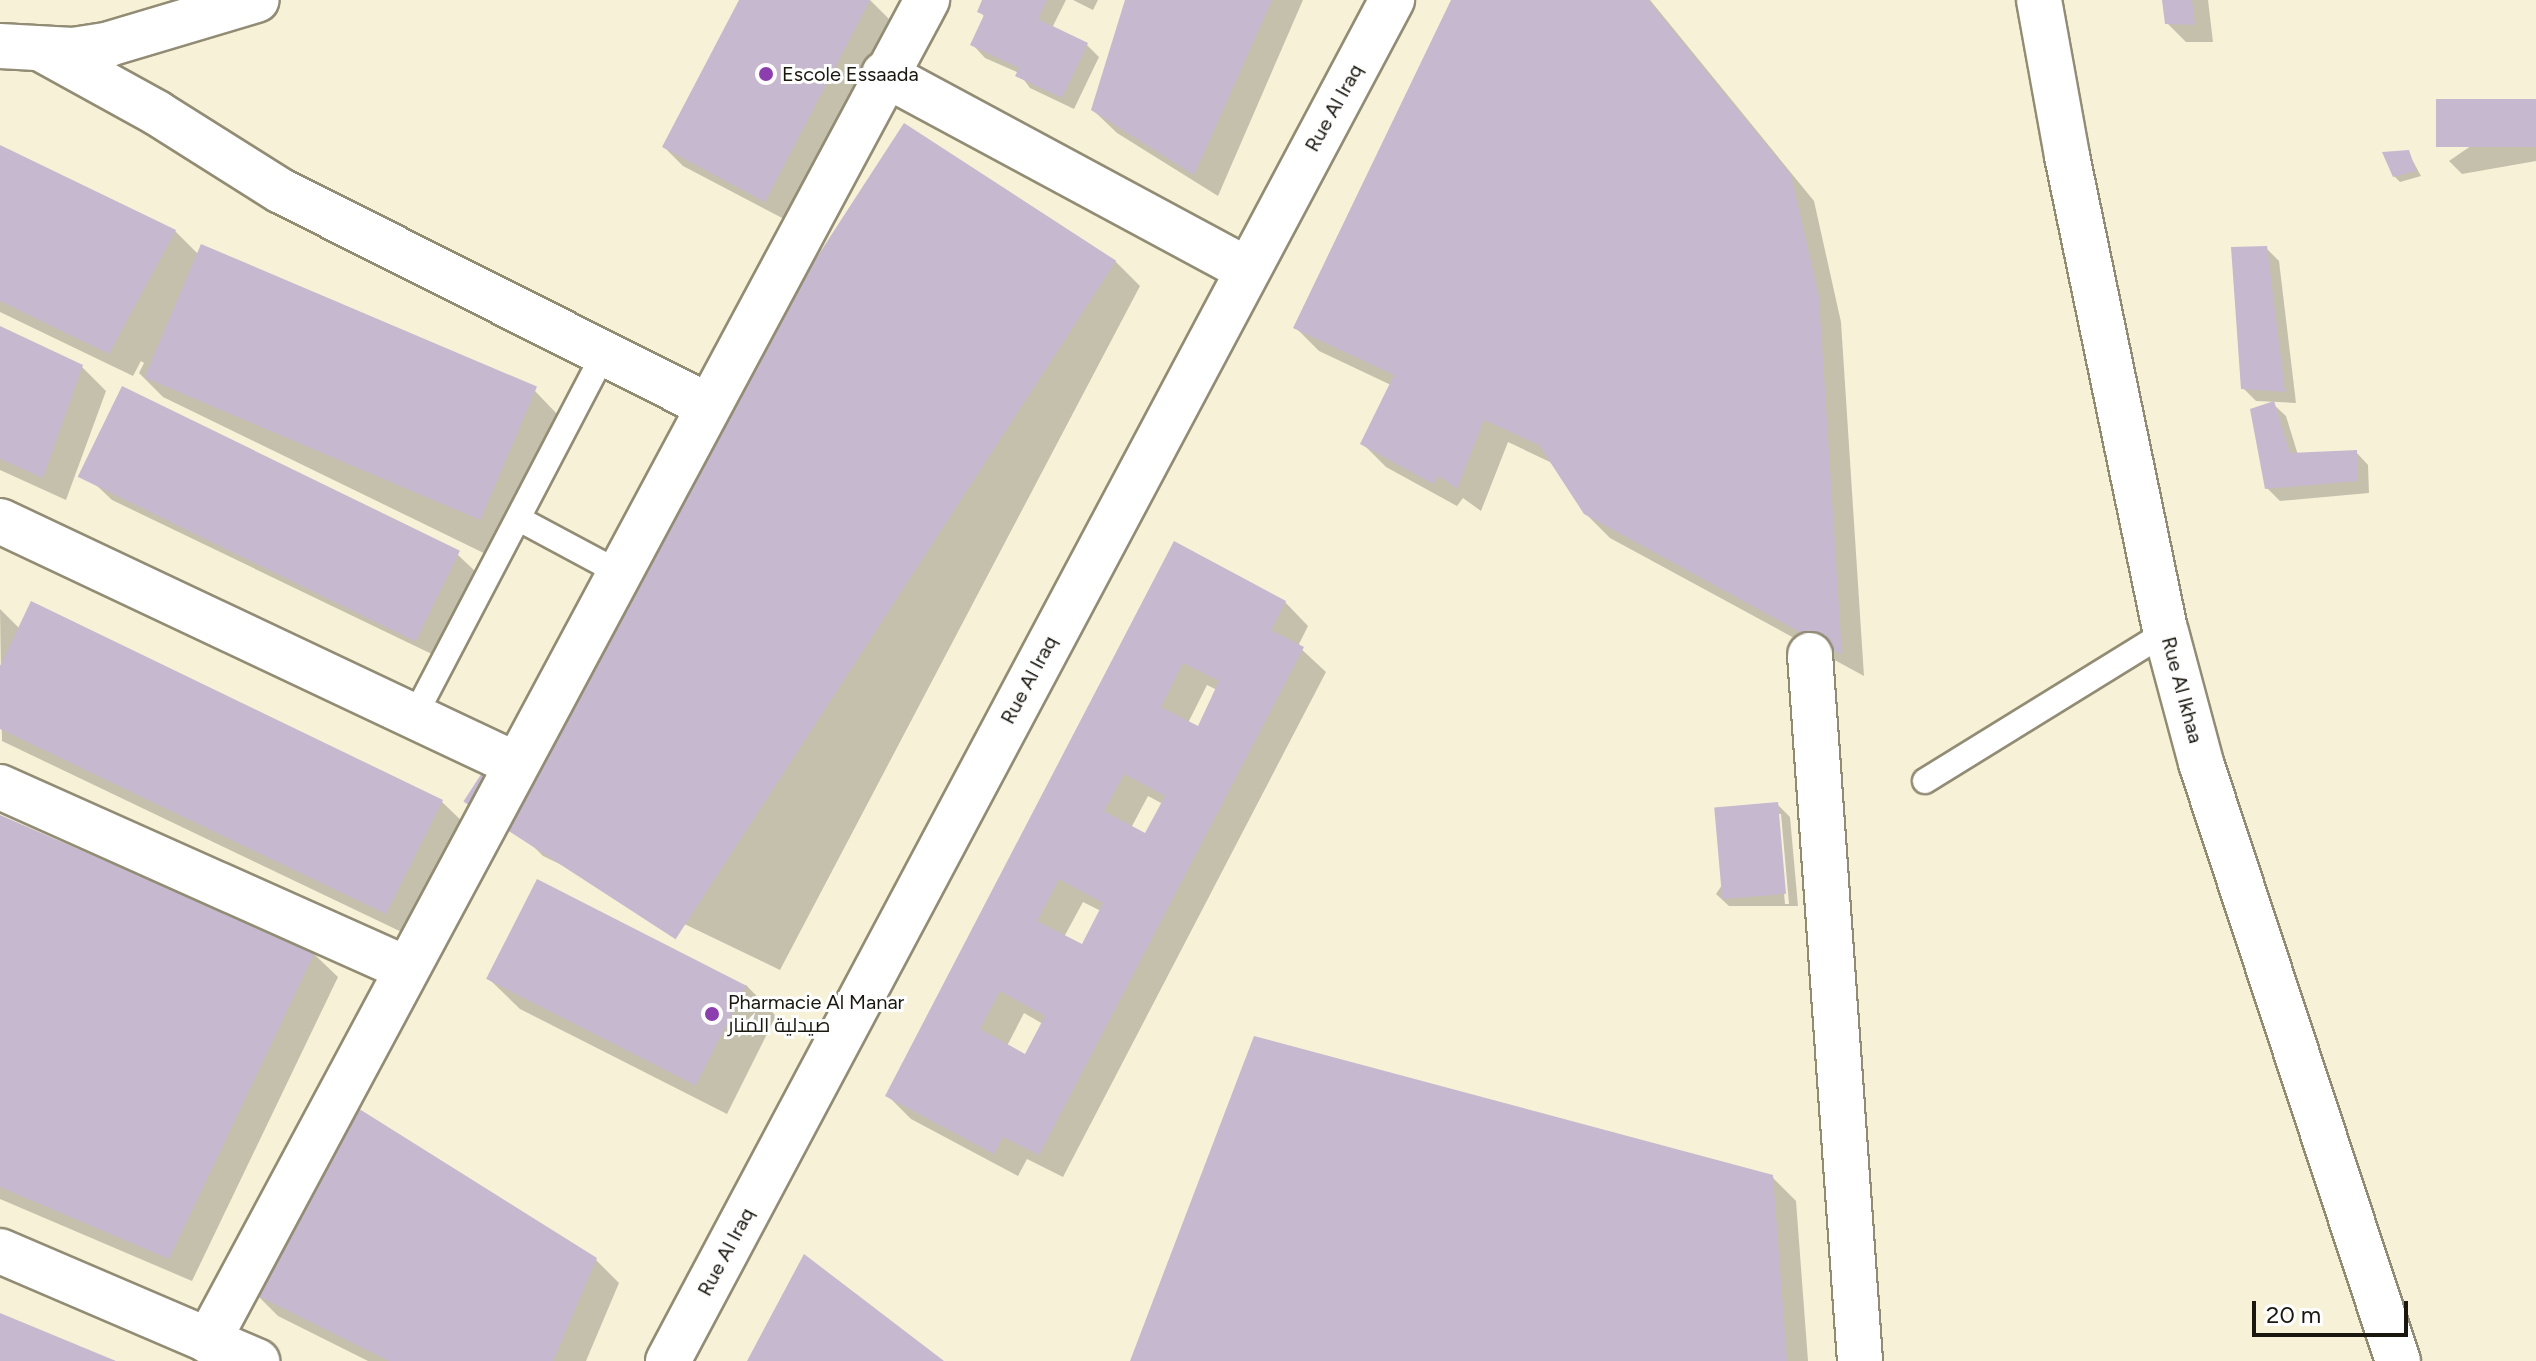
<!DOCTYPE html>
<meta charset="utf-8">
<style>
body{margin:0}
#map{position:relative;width:2536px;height:1361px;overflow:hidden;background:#f7f1d8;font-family:Figtree,Cairo,sans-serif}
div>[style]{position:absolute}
.shadow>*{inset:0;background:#0003}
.building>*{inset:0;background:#c6b8ce;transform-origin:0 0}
.roads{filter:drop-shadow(2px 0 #928c75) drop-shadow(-2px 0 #928c75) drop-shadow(0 2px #928c75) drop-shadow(0 -2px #928c75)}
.lane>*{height:24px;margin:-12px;padding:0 12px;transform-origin:12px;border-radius:12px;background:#fff}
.street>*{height:44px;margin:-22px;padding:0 22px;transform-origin:22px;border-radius:22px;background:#fff}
.secondary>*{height:44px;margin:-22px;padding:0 22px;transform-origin:22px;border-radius:22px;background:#fff}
.dots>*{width:22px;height:22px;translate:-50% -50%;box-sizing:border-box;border:4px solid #fefefe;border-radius:50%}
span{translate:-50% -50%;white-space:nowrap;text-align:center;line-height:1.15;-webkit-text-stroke:6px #fefefe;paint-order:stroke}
.poi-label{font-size:20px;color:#1a170f}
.left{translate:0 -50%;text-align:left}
.street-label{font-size:20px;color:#1a170f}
.scale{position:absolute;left:2252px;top:1301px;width:156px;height:36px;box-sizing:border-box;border:4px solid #1a170f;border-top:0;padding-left:10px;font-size:24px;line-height:28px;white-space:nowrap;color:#1a170f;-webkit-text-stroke:6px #fefefe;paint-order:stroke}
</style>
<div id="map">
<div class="shadow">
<div style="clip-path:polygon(741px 0,870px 0,889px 19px,784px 219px,683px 166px,664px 147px)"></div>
<div style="clip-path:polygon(985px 0,1066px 0,1052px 28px,1086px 44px,1099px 57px,1074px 109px,1030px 88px,1019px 73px,985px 58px,973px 45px,985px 17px,979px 11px)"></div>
<div style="clip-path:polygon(1073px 0,1098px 0,1093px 10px)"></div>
<div style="clip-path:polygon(1127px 0,1303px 0,1218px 196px,1117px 133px,1093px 110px)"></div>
<div style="clip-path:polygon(1454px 0,1650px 0,1814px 201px,1841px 322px,1864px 676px,1610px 538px,1585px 513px,1552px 463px,1508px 442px,1481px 511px,1463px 498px,1457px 506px,1386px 467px,1363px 444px,1391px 385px,1319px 351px,1296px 328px)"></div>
<div style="clip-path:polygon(2164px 0,2208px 0,2213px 42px,2186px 42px,2167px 23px)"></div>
<div style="clip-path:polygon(2536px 101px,2536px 161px,2462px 174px,2449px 161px)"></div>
<div style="clip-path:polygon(905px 126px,1116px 262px,1140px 286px,780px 970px,543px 856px,520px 833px)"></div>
<div style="clip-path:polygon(0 147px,175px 231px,198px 254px,535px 391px,558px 415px,496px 559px,163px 397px,139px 373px,144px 363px,141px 361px,133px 376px,0 312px)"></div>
<div style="clip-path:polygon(2408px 152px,2421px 176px,2400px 182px,2394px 176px)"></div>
<div style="clip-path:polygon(2266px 248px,2279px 261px,2296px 403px,2256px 401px,2243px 388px)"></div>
<div style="clip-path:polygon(0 328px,82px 367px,106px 391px,66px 500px,0 470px)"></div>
<div style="clip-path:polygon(124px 389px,458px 555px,477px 573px,438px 657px,112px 500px,93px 482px)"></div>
<div style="clip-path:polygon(2273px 404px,2286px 416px,2298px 455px,2356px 452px,2368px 465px,2369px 493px,2280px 501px,2267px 488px)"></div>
<div style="clip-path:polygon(evenodd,1175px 544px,1285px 602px,1308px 626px,1298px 646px,1326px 672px,1063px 1177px,1027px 1159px,1018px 1176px,911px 1119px,887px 1095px,1175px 544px,1207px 685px,1217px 690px,1199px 728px,1188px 723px,1207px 685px,1175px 544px,1148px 796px,1163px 804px,1146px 836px,1131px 828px,1148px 796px,1175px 544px,1083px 902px,1101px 911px,1083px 947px,1064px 937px,1083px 902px,1175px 544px,1024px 1013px,1043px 1024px,1026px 1056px,1007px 1046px,1024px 1013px)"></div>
<div style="clip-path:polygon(0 609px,20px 629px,442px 802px,466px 825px,410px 936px,2px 741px)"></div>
<div style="clip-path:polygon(evenodd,1777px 804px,1790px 817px,1798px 906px,1729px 906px,1716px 894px,1777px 804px,1777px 814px,1781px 814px,1789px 904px,1785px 904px,1777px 814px)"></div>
<div style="clip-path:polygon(0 817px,314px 954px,338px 977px,192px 1281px,0 1199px)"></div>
<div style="clip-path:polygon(489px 979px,746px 985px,776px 1016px,727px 1114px,520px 1009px)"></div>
<div style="clip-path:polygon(1772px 1177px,1796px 1201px,1808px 1361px,1132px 1361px)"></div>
<div style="clip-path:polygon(595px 1259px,619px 1283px,586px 1361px,368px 1361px,278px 1316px,255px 1293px)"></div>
</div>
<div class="building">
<div style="clip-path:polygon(739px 0,870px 0,765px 202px,662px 147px)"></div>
<div style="clip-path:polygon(982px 0,1047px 0,1038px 19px,1088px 43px,1062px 98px,1015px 76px,1019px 68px,970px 45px,984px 15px,977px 12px)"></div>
<div style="clip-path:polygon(1125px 0,1272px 0,1194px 175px,1091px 110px)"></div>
<div style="clip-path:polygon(1451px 0,1648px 0,1791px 175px,1819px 297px,1842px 655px,1584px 514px,1539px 445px,1484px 420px,1457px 489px,1439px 476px,1433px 484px,1360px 444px,1394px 375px,1293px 328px)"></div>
<div style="clip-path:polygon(2162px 0,2192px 0,2195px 25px,2165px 24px)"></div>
<div style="left:2536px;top:99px;width:48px;height:100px;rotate:90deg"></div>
<div style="left:904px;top:123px;width:253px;height:809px;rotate:33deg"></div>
<div style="clip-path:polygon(0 145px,176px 230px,109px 354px,0 301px)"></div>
<div style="clip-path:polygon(2409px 150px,2416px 171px,2393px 177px,2382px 152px)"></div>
<div style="left:201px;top:244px;width:365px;height:145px;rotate:23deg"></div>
<div style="clip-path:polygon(2267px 246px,2285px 392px,2241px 389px,2231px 247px)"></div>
<div style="clip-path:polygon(0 326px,83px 365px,43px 478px,0 459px)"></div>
<div style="left:122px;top:386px;width:376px;height:101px;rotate:26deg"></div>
<div style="clip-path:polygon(2274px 401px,2290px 453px,2357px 450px,2357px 481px,2265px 489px,2250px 409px)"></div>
<div style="clip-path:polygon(evenodd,1174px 541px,1286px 601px,1271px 630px,1304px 647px,1039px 1155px,1003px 1137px,994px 1154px,885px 1096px,1174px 541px,1183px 663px,1219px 681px,1198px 726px,1161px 707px,1183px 663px,1174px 541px,1124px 774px,1165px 796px,1145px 833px,1104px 811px,1124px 774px,1174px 541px,1059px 879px,1103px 903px,1082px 944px,1037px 921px,1059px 879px,1174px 541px,1000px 991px,1045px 1016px,1025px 1054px,980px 1029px,1000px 991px)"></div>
<div style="clip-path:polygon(31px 601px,443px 800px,386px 914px,0 729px,0 666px)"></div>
<div style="left:1778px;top:802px;width:92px;height:64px;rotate:85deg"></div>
<div style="clip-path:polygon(0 815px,315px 952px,169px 1259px,0 1187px)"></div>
<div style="left:537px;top:879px;width:235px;height:112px;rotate:27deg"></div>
<div style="clip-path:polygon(1254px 1036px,1773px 1175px,1787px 1361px,1130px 1361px)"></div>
<div style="clip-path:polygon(345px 1100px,597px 1258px,553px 1361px,389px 1361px,252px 1293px)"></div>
<div style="clip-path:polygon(804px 1254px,944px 1361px,747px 1361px)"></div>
<div style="clip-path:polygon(0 1313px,116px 1361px,0 1361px)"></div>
</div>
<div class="roads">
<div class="lane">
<div style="left:519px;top:519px;width:112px;rotate:28.2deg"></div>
<div style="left:414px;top:717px;width:410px;rotate:-62.4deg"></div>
<div style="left:1925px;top:781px;width:283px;rotate:-31.7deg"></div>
</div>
<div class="street">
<div style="left:2039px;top:0;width:158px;rotate:79.8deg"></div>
<div style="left:2067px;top:156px;width:486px;rotate:78.3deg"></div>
<div style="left:2166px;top:632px;width:136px;rotate:75deg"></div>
<div style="left:2201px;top:763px;width:630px;rotate:71.77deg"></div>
<div style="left:0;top:46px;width:73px;rotate:3.1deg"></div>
<div style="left:73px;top:50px;width:36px;rotate:-9deg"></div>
<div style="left:109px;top:44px;width:154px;rotate:-16.6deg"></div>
<div style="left:43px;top:50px;width:130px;rotate:28.9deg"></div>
<div style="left:157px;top:113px;width:146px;rotate:32.2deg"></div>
<div style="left:281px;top:191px;width:477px;rotate:26.7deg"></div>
<div style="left:884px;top:74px;width:411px;rotate:28.3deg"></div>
<div style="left:0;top:521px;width:569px;rotate:25.26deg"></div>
<div style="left:1810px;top:655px;width:708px;rotate:85.95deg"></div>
<div style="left:0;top:787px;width:445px;rotate:24.1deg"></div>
<div style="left:0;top:1251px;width:280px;rotate:23.2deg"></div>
<div style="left:208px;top:1341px;width:1522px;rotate:-61.8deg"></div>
</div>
<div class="secondary">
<div style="left:668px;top:1361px;width:1542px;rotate:-61.99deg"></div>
</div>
</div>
<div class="dots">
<div style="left:766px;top:74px;background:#8d3eae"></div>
<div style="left:712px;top:1014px;background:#8d3eae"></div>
</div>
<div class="poi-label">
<span class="left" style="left:782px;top:74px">Escole Essaada</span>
<span class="left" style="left:728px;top:1014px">Pharmacie Al Manar<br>صيدلية المنار</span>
</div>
<div class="street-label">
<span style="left:1334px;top:108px;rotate:-61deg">Rue Al Iraq</span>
<span style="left:1029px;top:680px;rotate:-62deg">Rue Al Iraq</span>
<span style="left:2182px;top:690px;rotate:75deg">Rue Al Ikhaa</span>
<span style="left:726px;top:1252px;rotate:-62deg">Rue Al Iraq</span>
</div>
<div class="scale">20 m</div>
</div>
